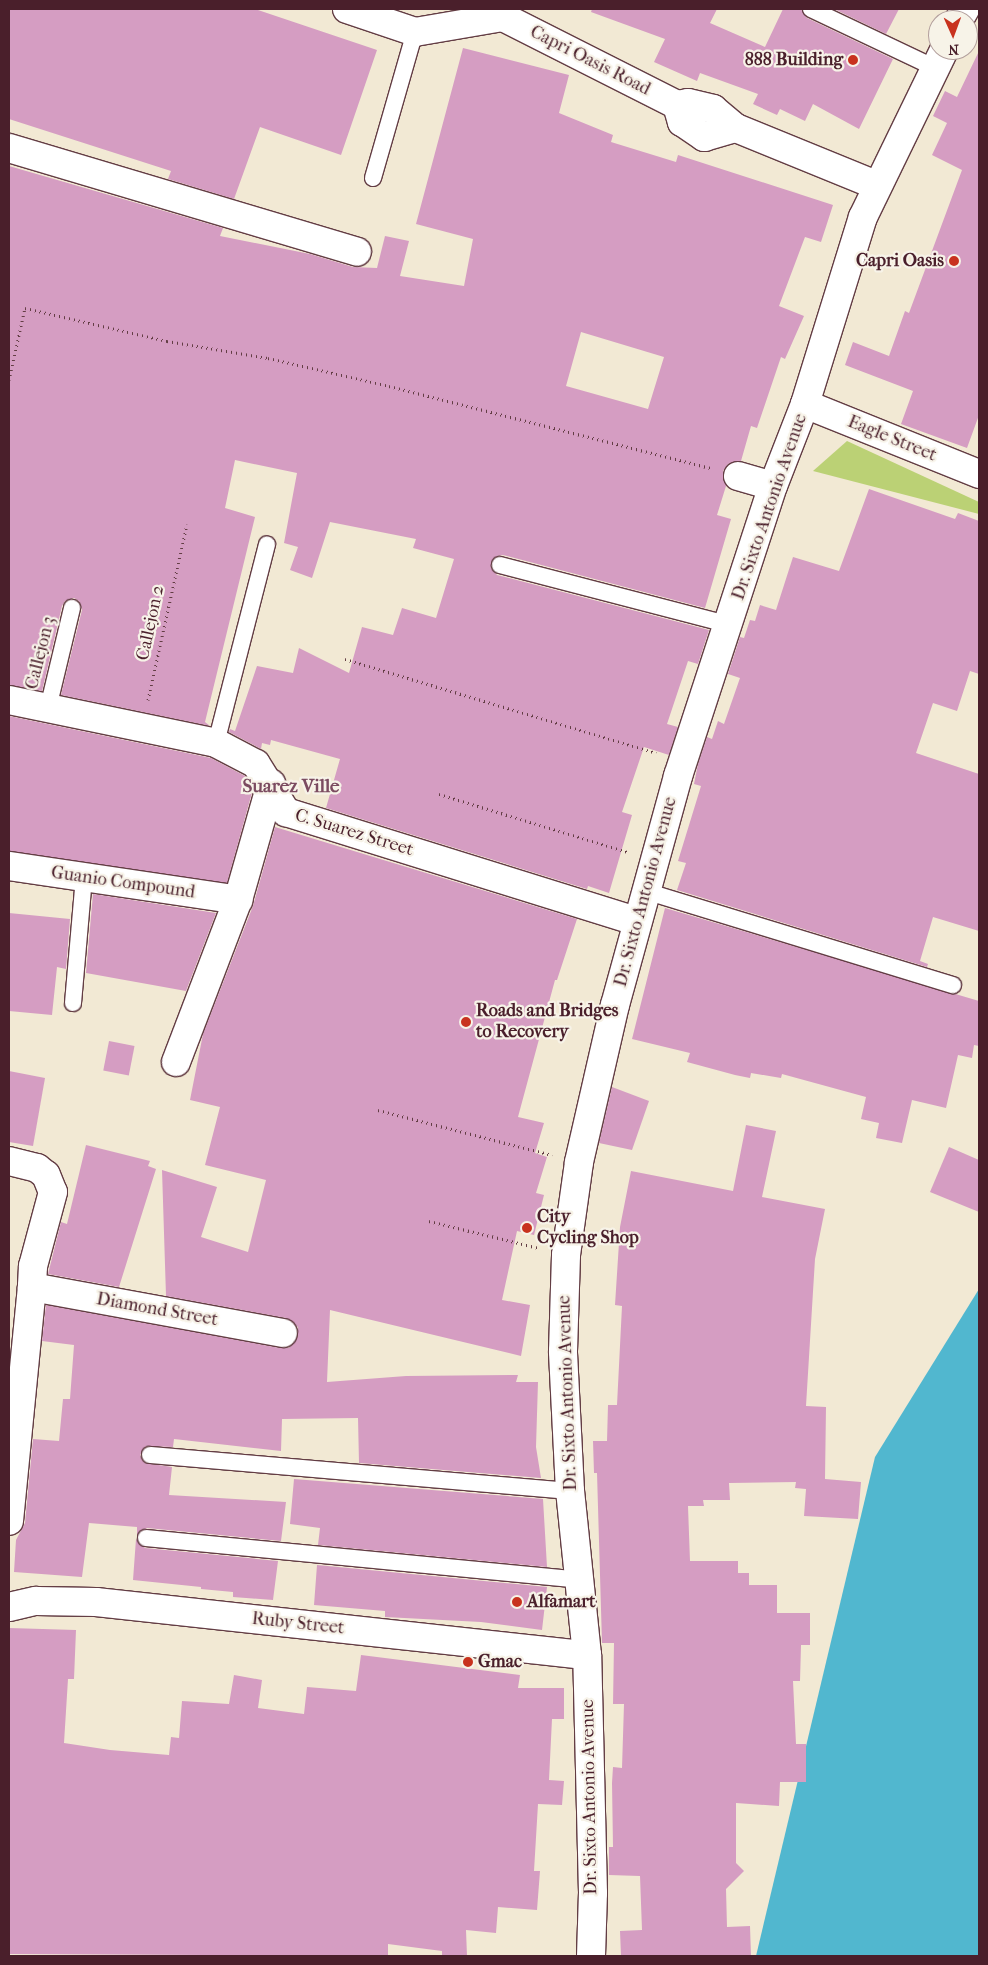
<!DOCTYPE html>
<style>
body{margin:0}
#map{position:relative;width:988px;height:1965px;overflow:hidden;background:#f2e9d4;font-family:"IM FELL French Canon",serif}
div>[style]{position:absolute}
.green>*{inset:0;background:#bbd175}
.water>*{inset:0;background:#51b7cf}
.building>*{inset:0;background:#d59dc2;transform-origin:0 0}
.path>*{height:3px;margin-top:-1.5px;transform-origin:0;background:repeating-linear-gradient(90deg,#633d44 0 1px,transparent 0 5px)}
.roads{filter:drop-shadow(1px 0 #633d44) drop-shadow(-1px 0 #633d44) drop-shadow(0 1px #633d44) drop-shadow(0 -1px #633d44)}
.lane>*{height:16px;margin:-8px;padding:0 8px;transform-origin:8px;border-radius:8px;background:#fff}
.street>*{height:28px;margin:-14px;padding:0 14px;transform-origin:14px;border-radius:14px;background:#fff}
.secondary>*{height:28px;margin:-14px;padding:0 14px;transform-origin:14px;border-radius:14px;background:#fff}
.dots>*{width:14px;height:14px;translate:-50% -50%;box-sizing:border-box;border:2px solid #f7f3e8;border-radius:50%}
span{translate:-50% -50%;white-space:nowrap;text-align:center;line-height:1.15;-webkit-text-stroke:4.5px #f7f3e8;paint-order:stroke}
.poi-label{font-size:18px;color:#4a1f2b;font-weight:700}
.right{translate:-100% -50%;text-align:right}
.left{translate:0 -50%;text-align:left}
.street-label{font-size:18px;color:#4a1f2b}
.neighbourhood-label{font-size:19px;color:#7b4b60;font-weight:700}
.frame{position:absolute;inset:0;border:10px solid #4a1f2b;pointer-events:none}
.north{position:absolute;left:928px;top:10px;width:50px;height:50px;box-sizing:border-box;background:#f7f3e8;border:1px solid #b29e9c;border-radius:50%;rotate:178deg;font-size:14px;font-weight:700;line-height:20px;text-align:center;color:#4a1f2b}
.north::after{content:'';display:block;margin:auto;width:18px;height:22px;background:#c8321e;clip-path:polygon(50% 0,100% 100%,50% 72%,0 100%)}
</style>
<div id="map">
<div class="green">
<div style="clip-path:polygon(847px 441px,979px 502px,979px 514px,813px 471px)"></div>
</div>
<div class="water">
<div style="clip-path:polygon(979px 1289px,979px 1956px,756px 1956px,875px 1457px)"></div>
</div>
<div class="building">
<div style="clip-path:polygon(9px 9px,255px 9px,377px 50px,341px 155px,260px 127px,234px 199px,168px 179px,171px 171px,9px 119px)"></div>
<div style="clip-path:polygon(592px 9px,717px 9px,710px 23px,765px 47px,783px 9px,801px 9px,807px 18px,893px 59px,859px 129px,813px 104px,805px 121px,780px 109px,777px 115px,753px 104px,758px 94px,700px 73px,697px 81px,654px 62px,665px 39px,591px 12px)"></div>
<div style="clip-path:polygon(834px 9px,899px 9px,886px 34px)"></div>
<div style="clip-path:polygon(evenodd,463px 48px,569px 75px,559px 113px,613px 135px,611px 142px,676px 162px,678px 155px,833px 205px,821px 242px,805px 237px,779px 306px,804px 316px,785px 359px,781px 357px,757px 428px,751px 426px,741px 461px,728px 464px,723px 471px,726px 486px,717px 515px,731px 519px,705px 608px,503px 555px,497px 556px,491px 562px,491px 568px,497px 575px,709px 630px,698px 664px,688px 661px,667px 724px,678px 727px,669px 755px,644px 747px,622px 812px,632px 815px,609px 893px,588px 886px,587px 889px,326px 808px,340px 759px,271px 740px,270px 745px,262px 743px,261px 749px,229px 732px,230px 729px,235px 731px,257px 666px,293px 673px,299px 648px,349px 673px,362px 627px,393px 635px,402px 608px,436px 618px,454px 559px,413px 548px,416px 539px,330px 522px,312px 578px,290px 570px,298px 547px,284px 543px,297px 473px,235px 460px,225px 508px,255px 517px,205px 722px,210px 726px,61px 695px,82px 610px,79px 601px,74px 598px,65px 601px,62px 606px,42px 691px,9px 685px,9px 166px,223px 228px,220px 236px,310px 254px,353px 267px,377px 268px,385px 236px,409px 241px,400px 276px,464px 286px,473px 239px,416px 224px,463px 48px,581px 332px,664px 357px,648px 409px,566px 386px,581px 332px)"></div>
<div style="clip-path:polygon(979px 51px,979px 415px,967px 448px,901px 424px,913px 391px,845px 365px,853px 342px,889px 356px,905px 311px,909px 313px,962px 170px,932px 155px,947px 123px,933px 116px,945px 91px,957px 97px)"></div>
<div style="clip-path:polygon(869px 489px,955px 519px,958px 513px,979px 521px,979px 674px,970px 671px,957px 711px,933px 703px,916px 753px,979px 774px,979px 931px,933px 917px,920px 961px,928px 964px,927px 967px,677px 890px,686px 863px,678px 861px,701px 786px,694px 784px,698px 764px,707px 737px,712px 739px,718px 721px,724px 724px,740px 678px,728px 674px,740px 637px,744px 638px,750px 620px,755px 621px,760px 605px,776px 610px,793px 557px,839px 571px)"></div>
<div style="clip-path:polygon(9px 716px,211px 758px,245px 776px,253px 789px,227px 883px,9px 851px)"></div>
<div style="clip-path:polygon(275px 827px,577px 919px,557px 980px,555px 980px,518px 1117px,544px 1123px,535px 1153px,547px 1157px,536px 1193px,544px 1195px,534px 1235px,517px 1231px,502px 1300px,530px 1305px,521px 1356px,330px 1310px,327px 1382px,406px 1376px,518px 1375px,516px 1382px,538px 1382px,536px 1447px,541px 1478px,359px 1463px,358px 1418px,282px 1419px,281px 1451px,174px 1439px,173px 1447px,146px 1446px,140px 1455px,145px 1463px,172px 1467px,169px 1495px,286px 1502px,281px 1541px,147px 1528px,137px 1535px,137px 1527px,89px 1523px,82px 1577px,14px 1572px,16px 1540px,25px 1523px,33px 1439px,59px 1441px,63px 1399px,70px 1399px,74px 1345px,42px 1341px,46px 1305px,280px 1348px,289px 1348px,298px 1336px,298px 1327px,286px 1318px,166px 1296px,162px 1170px,217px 1187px,201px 1237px,248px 1252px,266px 1180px,205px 1165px,220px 1107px,190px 1100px,203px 1034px,253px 906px)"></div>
<div style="clip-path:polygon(93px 894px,216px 913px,186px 991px,86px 973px)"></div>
<div style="clip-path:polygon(665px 908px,979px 1001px,979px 1046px,974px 1045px,972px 1058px,958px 1055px,946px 1108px,912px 1100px,902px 1143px,876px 1138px,879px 1123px,861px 1119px,866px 1097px,782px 1074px,781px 1078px,751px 1073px,750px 1078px,735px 1075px,687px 1062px,690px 1053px,632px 1039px)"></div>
<div style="clip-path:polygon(9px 913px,70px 919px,66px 969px,57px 967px,52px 1015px,9px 1011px)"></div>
<div style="left:109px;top:1041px;width:26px;height:30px;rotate:11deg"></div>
<div style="clip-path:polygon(9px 1071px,45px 1078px,33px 1146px,9px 1142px)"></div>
<div style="clip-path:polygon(612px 1087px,649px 1101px,632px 1150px,599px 1143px)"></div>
<div style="clip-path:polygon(746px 1125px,776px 1131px,762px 1197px,825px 1209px,815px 1259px,806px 1406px,826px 1407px,825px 1479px,861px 1482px,858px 1519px,804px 1516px,806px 1489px,795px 1488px,796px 1482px,729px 1483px,730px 1500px,703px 1500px,704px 1506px,688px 1506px,690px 1561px,738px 1561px,738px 1573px,749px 1573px,749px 1585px,777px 1585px,777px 1613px,810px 1613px,810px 1645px,801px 1645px,800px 1681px,793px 1681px,796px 1744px,806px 1744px,806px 1782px,780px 1782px,779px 1806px,736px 1803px,736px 1863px,744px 1871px,726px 1889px,727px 1927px,750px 1926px,751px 1956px,621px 1956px,620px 1931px,642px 1930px,640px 1876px,609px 1875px,609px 1847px,613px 1847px,612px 1783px,613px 1767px,622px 1768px,624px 1704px,613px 1704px,614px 1643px,602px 1643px,597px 1473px,594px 1473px,593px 1441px,607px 1441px,608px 1405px,617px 1405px,622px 1306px,615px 1305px,620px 1227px,631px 1171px,733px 1191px)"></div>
<div style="clip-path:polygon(86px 1145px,150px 1161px,148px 1166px,156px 1169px,119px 1287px,48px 1274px,61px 1222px,67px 1224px)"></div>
<div style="clip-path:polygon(949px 1147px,979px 1160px,979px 1212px,930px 1192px)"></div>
<div style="clip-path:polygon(294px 1479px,543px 1499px,547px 1567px,318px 1545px,320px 1528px,290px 1524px)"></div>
<div style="clip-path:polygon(136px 1539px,145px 1548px,278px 1561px,273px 1600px,233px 1597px,233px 1592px,201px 1589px,201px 1587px,133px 1580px)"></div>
<div style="clip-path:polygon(317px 1565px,547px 1587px,542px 1630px,481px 1622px,385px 1617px,385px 1611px,314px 1605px)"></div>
<div style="clip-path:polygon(9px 1628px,76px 1630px,74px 1679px,68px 1679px,64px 1743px,110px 1750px,169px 1755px,171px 1737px,179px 1738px,182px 1701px,229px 1704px,234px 1675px,262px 1680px,258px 1708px,304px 1714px,307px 1687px,356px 1691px,361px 1655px,520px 1675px,518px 1688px,564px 1688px,564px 1719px,552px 1719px,549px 1780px,564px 1781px,562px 1805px,538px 1804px,534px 1871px,540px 1871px,537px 1910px,498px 1907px,496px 1933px,466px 1930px,467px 1956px,442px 1956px,442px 1951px,388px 1944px,388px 1956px,9px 1954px)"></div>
</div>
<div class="path">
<div style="left:9px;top:380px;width:74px;rotate:-77.5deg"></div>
<div style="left:25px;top:308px;width:146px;rotate:13.1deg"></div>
<div style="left:167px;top:341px;width:102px;rotate:9.6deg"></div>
<div style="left:268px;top:358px;width:124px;rotate:13deg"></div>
<div style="left:389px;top:386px;width:332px;rotate:14.3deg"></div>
<div style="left:345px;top:659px;width:325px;rotate:16.8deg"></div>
<div style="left:148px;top:700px;width:180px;rotate:-77.5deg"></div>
<div style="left:439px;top:794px;width:197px;rotate:17.1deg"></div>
<div style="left:378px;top:1110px;width:180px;rotate:14.5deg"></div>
<div style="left:429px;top:1221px;width:113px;rotate:13.8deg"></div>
</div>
<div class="roads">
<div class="lane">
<div style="left:811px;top:9px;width:137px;rotate:25.4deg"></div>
<div style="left:373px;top:178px;width:152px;rotate:-74deg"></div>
<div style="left:500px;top:565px;width:238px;rotate:14.6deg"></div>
<div style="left:48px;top:708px;width:103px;rotate:-76.5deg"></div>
<div style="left:216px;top:743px;width:205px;rotate:-75.6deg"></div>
<div style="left:645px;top:891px;width:322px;rotate:17deg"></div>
<div style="left:73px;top:1003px;width:125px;rotate:-85deg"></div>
<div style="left:150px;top:1455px;width:422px;rotate:4.9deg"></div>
<div style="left:146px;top:1538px;width:435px;rotate:5.5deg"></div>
</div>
<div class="street">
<div style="left:347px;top:9px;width:72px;rotate:18.7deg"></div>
<div style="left:415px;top:32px;width:89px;rotate:-9.7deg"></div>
<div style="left:503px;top:17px;width:195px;rotate:26.8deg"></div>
<div style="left:677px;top:105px;width:11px;rotate:-10deg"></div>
<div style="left:688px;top:103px;width:26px;rotate:13deg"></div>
<div style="left:713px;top:109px;width:30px;rotate:40deg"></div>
<div style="left:736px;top:128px;width:153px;rotate:22.2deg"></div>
<div style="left:677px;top:105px;width:18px;rotate:74deg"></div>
<div style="left:682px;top:122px;width:27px;rotate:34deg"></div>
<div style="left:704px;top:137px;width:33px;rotate:-16deg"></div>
<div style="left:9px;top:148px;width:363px;rotate:16.6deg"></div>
<div style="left:738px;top:476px;width:36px;rotate:16deg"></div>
<div style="left:9px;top:700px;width:211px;rotate:11.7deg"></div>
<div style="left:216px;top:743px;width:45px;rotate:27.7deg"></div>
<div style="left:256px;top:764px;width:57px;rotate:58deg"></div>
<div style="left:286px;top:812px;width:368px;rotate:17.3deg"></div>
<div style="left:9px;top:866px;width:232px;rotate:8.4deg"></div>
<div style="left:176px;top:1062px;width:173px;rotate:-69.1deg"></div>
<div style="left:238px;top:900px;width:121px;rotate:-74.1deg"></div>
<div style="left:9px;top:1161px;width:29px;rotate:14deg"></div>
<div style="left:37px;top:1168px;width:11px;rotate:38deg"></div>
<div style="left:46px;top:1175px;width:18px;rotate:68deg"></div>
<div style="left:53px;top:1192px;width:77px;rotate:105.1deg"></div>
<div style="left:33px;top:1266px;width:21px;rotate:93deg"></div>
<div style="left:9px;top:1521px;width:235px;rotate:-84.4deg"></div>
<div style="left:32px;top:1287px;width:255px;rotate:10.4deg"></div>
<div style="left:9px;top:1607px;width:28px;rotate:-13deg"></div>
<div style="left:36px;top:1601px;width:60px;rotate:1deg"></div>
<div style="left:96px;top:1602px;width:494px;rotate:6.2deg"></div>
</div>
<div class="secondary">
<div style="left:959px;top:20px;width:13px;rotate:-61deg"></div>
<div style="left:805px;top:404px;width:188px;rotate:21.9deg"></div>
<div style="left:591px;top:1956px;width:63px;rotate:-88.2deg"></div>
<div style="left:593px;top:1893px;width:238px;rotate:-91.4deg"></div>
<div style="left:587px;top:1655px;width:165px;rotate:-95.9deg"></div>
<div style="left:570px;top:1491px;width:140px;rotate:-92.9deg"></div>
<div style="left:563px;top:1351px;width:96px;rotate:-88.2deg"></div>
<div style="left:566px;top:1255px;width:94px;rotate:-82deg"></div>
<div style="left:579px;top:1162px;width:161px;rotate:-77.1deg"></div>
<div style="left:615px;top:1005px;width:238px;rotate:-74.6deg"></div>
<div style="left:678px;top:776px;width:305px;rotate:-71.9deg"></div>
<div style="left:773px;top:486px;width:88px;rotate:-68.7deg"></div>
<div style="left:805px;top:404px;width:196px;rotate:-72.8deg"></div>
<div style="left:863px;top:217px;width:186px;rotate:-64.1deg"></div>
</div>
</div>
<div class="dots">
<div style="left:853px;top:60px;background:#c8321e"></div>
<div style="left:954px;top:261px;background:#c8321e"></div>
<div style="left:466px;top:1022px;background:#c8321e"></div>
<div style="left:527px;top:1228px;background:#c8321e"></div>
<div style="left:517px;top:1602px;background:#c8321e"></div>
<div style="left:468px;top:1662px;background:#c8321e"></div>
</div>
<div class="poi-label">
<span class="right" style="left:843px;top:60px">888 Building</span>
<span class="right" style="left:944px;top:261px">Capri Oasis</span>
<span class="left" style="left:476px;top:1022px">Roads and Bridges<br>to Recovery</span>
<span class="left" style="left:537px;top:1228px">City<br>Cycling Shop</span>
<span class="left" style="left:527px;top:1602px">Alfamart</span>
<span class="left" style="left:478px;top:1662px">Gmac</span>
</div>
<div class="street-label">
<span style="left:590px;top:61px;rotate:27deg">Capri Oasis Road</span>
<span style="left:892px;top:439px;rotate:22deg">Eagle Street</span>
<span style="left:770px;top:507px;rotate:-71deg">Dr. Sixto Antonio Avenue</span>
<span style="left:151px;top:623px;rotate:-78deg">Callejon 2</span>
<span style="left:41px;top:653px;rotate:-76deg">Callejon 3</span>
<span style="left:354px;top:833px;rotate:17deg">C. Suarez Street</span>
<span style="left:123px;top:883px;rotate:8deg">Guanio Compound</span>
<span style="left:646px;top:892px;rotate:-75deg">Dr. Sixto Antonio Avenue</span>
<span style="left:157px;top:1310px;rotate:10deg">Diamond Street</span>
<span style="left:568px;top:1393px;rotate:-92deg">Dr. Sixto Antonio Avenue</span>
<span style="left:298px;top:1624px;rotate:6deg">Ruby Street</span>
<span style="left:590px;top:1797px;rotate:-91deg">Dr. Sixto Antonio Avenue</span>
</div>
<div class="neighbourhood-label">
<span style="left:291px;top:787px">Suarez Ville</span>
</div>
<div class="frame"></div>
<div class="north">N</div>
</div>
